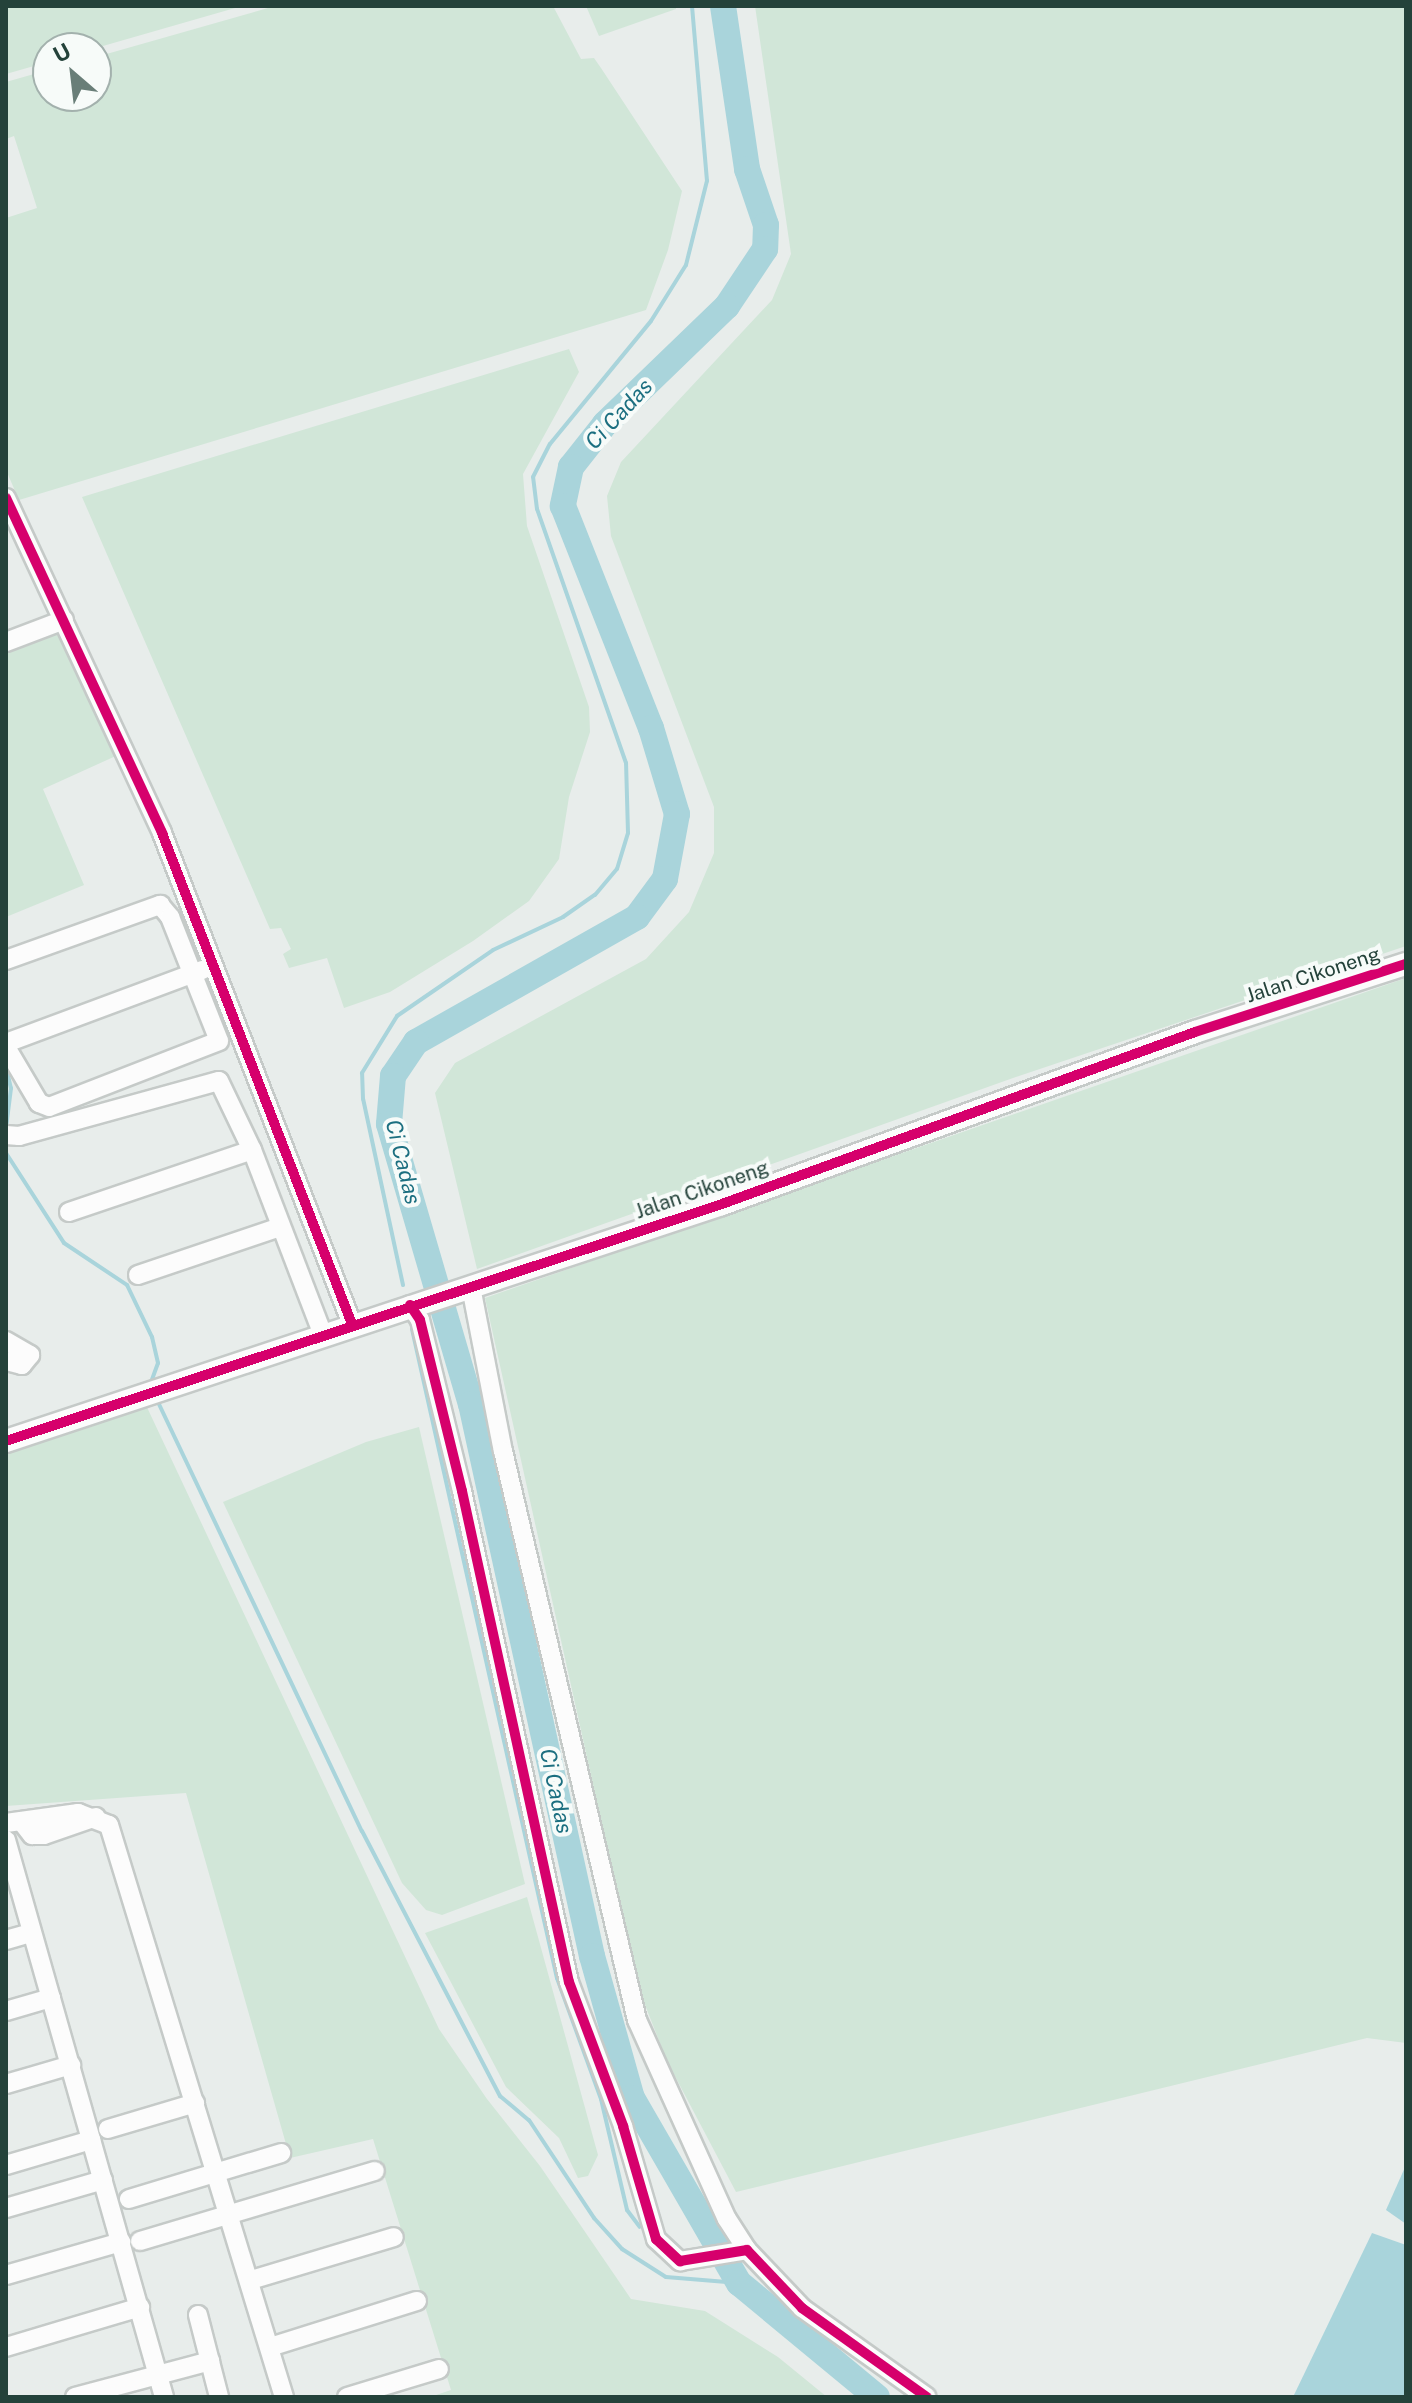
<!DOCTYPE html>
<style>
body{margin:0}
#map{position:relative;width:1412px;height:2403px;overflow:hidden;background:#e8edeb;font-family:"Public Sans",sans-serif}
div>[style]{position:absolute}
.green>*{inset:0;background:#d1e6d8}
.water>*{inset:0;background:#a9d4db}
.stream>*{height:4px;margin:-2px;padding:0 2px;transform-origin:2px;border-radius:2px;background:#a9d4db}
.river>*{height:26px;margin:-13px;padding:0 13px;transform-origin:13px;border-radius:13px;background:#a9d4db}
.roads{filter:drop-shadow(2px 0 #c5cac8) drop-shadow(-2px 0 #c5cac8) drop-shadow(0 2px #c5cac8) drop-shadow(0 -2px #c5cac8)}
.minor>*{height:18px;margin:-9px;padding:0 9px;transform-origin:9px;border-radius:9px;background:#fcfcfc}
.tertiary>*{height:22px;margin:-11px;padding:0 11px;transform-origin:11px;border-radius:11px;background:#fcfcfc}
.cycleway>*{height:10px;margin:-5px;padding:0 5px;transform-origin:5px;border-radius:5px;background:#d6006c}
span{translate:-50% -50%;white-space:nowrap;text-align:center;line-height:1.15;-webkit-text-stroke:8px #f7fbf9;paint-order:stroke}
.street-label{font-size:20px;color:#24423a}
.water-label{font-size:22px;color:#1c6f80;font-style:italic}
.frame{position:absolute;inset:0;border:8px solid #24423a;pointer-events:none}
.north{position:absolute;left:32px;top:32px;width:80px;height:80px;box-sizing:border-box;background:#f7fbf9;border:2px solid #a3b1ad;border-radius:50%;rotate:332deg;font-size:22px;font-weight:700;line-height:32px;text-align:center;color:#24423a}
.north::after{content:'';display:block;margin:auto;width:28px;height:36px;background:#697e78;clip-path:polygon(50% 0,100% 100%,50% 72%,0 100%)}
</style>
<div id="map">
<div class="green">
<div style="clip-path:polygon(6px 6px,242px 6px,96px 48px,48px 48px,48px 62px,6px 74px)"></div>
<div style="clip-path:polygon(275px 6px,553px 6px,581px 59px,594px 58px,601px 68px,682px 191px,668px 250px,646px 310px,19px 500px,6px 470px,6px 218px,37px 208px,14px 136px,6px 139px,6px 82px,48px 70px,48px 96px,96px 96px,96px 57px)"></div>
<div style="clip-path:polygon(586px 6px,676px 6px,676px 9px,599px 36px)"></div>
<div style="clip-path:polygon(755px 6px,1406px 6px,1406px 946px,1013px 1078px,477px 1269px,435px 1093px,455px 1063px,646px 959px,689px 912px,714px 853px,714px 807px,611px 536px,607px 496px,621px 462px,772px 300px,791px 254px)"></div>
<div style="clip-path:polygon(569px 349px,579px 372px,523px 474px,527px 526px,589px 707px,590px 732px,569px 797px,559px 859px,529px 901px,473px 941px,390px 992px,344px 1008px,327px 958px,289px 968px,283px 954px,291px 949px,281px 928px,270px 929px,82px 497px)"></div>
<div style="clip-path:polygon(59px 631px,118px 755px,43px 789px,84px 885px,6px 917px,6px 652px)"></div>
<div style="clip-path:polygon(1406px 978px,1406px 2043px,1367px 2038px,736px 2192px,667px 2061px,638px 1987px,485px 1298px)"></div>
<div style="clip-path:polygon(145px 1403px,439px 2029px,487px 2099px,540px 2166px,631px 2299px,705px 2311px,778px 2357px,827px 2397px,430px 2397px,451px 2390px,373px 2139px,290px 2158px,186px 1793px,6px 1806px,6px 1447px)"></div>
<div style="clip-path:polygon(419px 1427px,525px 1884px,442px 1915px,426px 1910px,402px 1883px,223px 1502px,366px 1442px)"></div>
<div style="clip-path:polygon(527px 1897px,598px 2155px,588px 2176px,578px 2178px,559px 2138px,506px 2087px,425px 1933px)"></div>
</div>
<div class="water">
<div style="clip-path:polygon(1406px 2165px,1406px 2224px,1386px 2210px)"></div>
<div style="clip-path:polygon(1372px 2233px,1406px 2245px,1406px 2397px,1293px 2397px)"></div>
</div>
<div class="stream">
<div style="left:6px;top:1067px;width:22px;rotate:77deg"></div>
<div style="left:11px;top:1088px;width:40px;rotate:97.1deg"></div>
<div style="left:6px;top:1153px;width:107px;rotate:57.2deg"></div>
<div style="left:64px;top:1243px;width:76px;rotate:33.7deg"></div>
<div style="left:127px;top:1285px;width:58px;rotate:64.3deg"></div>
<div style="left:152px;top:1337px;width:27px;rotate:77deg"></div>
<div style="left:158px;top:1363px;width:23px;rotate:110deg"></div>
<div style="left:403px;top:1285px;width:190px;rotate:-102.1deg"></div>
<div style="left:363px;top:1099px;width:26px;rotate:-92deg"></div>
<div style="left:362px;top:1073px;width:67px;rotate:-58.4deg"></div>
<div style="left:397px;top:1016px;width:116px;rotate:-34.5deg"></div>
<div style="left:493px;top:950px;width:77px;rotate:-25.2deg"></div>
<div style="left:563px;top:917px;width:39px;rotate:-35deg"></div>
<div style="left:595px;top:895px;width:34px;rotate:-50deg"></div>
<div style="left:617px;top:869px;width:38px;rotate:-73deg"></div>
<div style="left:628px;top:833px;width:70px;rotate:-91.6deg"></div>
<div style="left:626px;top:763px;width:269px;rotate:-109.3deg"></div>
<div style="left:537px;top:509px;width:32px;rotate:-97deg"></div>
<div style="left:533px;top:477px;width:37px;rotate:-63deg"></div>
<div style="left:550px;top:444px;width:159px;rotate:-50.6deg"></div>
<div style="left:651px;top:321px;width:66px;rotate:-58deg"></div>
<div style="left:686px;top:265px;width:87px;rotate:-76deg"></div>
<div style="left:707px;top:181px;width:176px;rotate:-94.9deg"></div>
<div style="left:412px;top:1329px;width:665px;rotate:77.41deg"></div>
<div style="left:557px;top:1978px;width:129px;rotate:70deg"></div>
<div style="left:601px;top:2099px;width:114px;rotate:76.8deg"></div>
<div style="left:627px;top:2210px;width:21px;rotate:53deg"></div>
<div style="left:157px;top:1400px;width:477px;rotate:64.6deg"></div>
<div style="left:362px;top:1831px;width:299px;rotate:62.5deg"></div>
<div style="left:500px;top:2096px;width:38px;rotate:40deg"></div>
<div style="left:529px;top:2120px;width:118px;rotate:56.4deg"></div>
<div style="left:594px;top:2218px;width:42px;rotate:47.9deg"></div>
<div style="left:622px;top:2249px;width:52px;rotate:32.5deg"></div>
<div style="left:666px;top:2277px;width:73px;rotate:4.7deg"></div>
</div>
<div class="river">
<div style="left:723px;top:6px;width:165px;rotate:81.6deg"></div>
<div style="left:747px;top:169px;width:59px;rotate:71.3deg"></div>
<div style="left:766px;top:225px;width:24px;rotate:92deg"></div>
<div style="left:765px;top:249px;width:69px;rotate:123.7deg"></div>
<div style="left:727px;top:306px;width:170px;rotate:136deg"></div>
<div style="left:605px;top:424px;width:55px;rotate:128.3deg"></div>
<div style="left:571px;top:467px;width:40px;rotate:102deg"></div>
<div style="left:563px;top:506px;width:239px;rotate:68.4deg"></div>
<div style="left:651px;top:728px;width:90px;rotate:73.2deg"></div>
<div style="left:677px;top:814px;width:66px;rotate:100.5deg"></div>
<div style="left:665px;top:879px;width:47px;rotate:126.4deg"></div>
<div style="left:637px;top:917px;width:254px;rotate:150.5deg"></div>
<div style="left:416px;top:1042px;width:41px;rotate:124.1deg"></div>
<div style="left:393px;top:1076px;width:48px;rotate:94.8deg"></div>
<div style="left:389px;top:1124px;width:292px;rotate:73.7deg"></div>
<div style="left:471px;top:1404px;width:565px;rotate:77.64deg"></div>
<div style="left:592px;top:1956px;width:148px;rotate:74.3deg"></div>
<div style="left:632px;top:2098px;width:214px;rotate:60deg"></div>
<div style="left:739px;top:2283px;width:179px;rotate:39.6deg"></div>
</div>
<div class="roads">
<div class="minor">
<div style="left:6px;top:498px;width:370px;rotate:65deg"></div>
<div style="left:162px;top:833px;width:526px;rotate:68.85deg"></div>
<div style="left:6px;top:642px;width:62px;rotate:-20.8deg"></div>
<div style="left:6px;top:960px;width:164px;rotate:-19.7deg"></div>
<div style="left:160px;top:905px;width:16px;rotate:50deg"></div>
<div style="left:170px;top:917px;width:133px;rotate:68.4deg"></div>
<div style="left:219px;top:1041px;width:182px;rotate:158.8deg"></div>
<div style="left:49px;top:1107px;width:11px;rotate:-158deg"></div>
<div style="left:39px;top:1103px;width:65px;rotate:-120.5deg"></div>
<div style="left:6px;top:1043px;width:209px;rotate:-20.4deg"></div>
<div style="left:6px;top:1135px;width:13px;rotate:4deg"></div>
<div style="left:19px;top:1136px;width:207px;rotate:-15.4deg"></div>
<div style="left:219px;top:1081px;width:76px;rotate:64.4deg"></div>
<div style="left:252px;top:1150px;width:198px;rotate:69deg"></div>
<div style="left:69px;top:1212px;width:193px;rotate:-18.7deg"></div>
<div style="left:138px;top:1275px;width:150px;rotate:-18.7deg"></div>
<div style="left:471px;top:1287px;width:167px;rotate:79deg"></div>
<div style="left:503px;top:1451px;width:585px;rotate:76.75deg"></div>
<div style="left:637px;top:2020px;width:218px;rotate:65.7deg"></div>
<div style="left:727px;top:2219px;width:37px;rotate:57deg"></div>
<div style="left:410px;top:1305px;width:18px;rotate:56deg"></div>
<div style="left:420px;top:1320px;width:176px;rotate:76.2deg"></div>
<div style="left:462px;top:1491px;width:503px;rotate:77.71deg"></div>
<div style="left:569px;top:1982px;width:154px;rotate:69.4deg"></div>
<div style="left:623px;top:2126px;width:118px;rotate:73.7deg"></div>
<div style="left:656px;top:2239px;width:33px;rotate:43deg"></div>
<div style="left:680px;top:2261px;width:68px;rotate:-9.3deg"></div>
<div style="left:747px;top:2250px;width:80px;rotate:46.5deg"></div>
<div style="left:802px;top:2308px;width:153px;rotate:35.5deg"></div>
<div style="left:6px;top:1341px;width:28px;rotate:30deg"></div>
<div style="left:30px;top:1355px;width:13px;rotate:129deg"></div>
<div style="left:22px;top:1365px;width:16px;rotate:-166deg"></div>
<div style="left:21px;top:1821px;width:18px;rotate:52deg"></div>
<div style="left:32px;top:1835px;width:12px"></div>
<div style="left:44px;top:1835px;width:55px;rotate:-19.1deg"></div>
<div style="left:6px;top:1823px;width:73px;rotate:-7.9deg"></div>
<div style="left:78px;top:1813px;width:33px;rotate:21deg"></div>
<div style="left:109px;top:1825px;width:598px;rotate:72.99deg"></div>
<div style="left:6px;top:1840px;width:579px;rotate:74.16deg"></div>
<div style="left:6px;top:1940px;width:26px;rotate:-16deg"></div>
<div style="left:6px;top:2011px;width:47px;rotate:-16.1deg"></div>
<div style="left:6px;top:2084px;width:68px;rotate:-16.3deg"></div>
<div style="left:108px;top:2129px;width:91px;rotate:-16.6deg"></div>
<div style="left:6px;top:2165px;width:89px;rotate:-16.4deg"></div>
<div style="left:129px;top:2199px;width:159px;rotate:-16.8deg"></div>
<div style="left:6px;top:2208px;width:101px;rotate:-16.1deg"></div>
<div style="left:140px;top:2241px;width:245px;rotate:-16.6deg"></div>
<div style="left:6px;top:2275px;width:120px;rotate:-16deg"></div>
<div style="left:251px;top:2280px;width:149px;rotate:-16.7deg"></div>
<div style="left:198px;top:2315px;width:85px;rotate:75.6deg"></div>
<div style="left:6px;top:2347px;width:140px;rotate:-16.6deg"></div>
<div style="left:270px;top:2347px;width:154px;rotate:-17.4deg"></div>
<div style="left:75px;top:2397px;width:140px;rotate:-14.9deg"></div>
<div style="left:347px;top:2397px;width:96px;rotate:-16.9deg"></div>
</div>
<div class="tertiary">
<div style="left:6px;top:1441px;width:754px;rotate:-18.31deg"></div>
<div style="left:722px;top:1204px;width:503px;rotate:-19.98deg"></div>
<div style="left:1195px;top:1032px;width:222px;rotate:-17.9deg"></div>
</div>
</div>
<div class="cycleway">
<div style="left:6px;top:498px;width:370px;rotate:65deg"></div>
<div style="left:162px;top:833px;width:526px;rotate:68.85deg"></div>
<div style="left:410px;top:1305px;width:18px;rotate:56deg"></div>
<div style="left:420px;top:1320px;width:176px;rotate:76.2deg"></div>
<div style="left:462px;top:1491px;width:503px;rotate:77.71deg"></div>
<div style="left:569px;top:1982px;width:154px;rotate:69.4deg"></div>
<div style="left:623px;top:2126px;width:118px;rotate:73.7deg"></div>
<div style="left:656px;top:2239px;width:33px;rotate:43deg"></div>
<div style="left:680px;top:2261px;width:68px;rotate:-9.3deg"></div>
<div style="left:747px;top:2250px;width:80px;rotate:46.5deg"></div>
<div style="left:802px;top:2308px;width:153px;rotate:35.5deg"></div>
<div style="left:6px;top:1441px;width:754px;rotate:-18.31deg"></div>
<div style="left:722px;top:1204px;width:503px;rotate:-19.98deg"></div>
<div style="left:1195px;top:1032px;width:222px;rotate:-17.9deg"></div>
</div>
<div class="street-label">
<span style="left:1313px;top:975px;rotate:-18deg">Jalan Cikoneng</span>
<span style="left:702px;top:1190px;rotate:-19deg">Jalan Cikoneng</span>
</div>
<div class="water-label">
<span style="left:619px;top:414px;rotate:-47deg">Ci Cadas</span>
<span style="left:403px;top:1162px;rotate:76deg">Ci Cadas</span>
<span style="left:556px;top:1791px;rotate:78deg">Ci Cadas</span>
</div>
<div class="frame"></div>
<div class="north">U</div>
</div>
